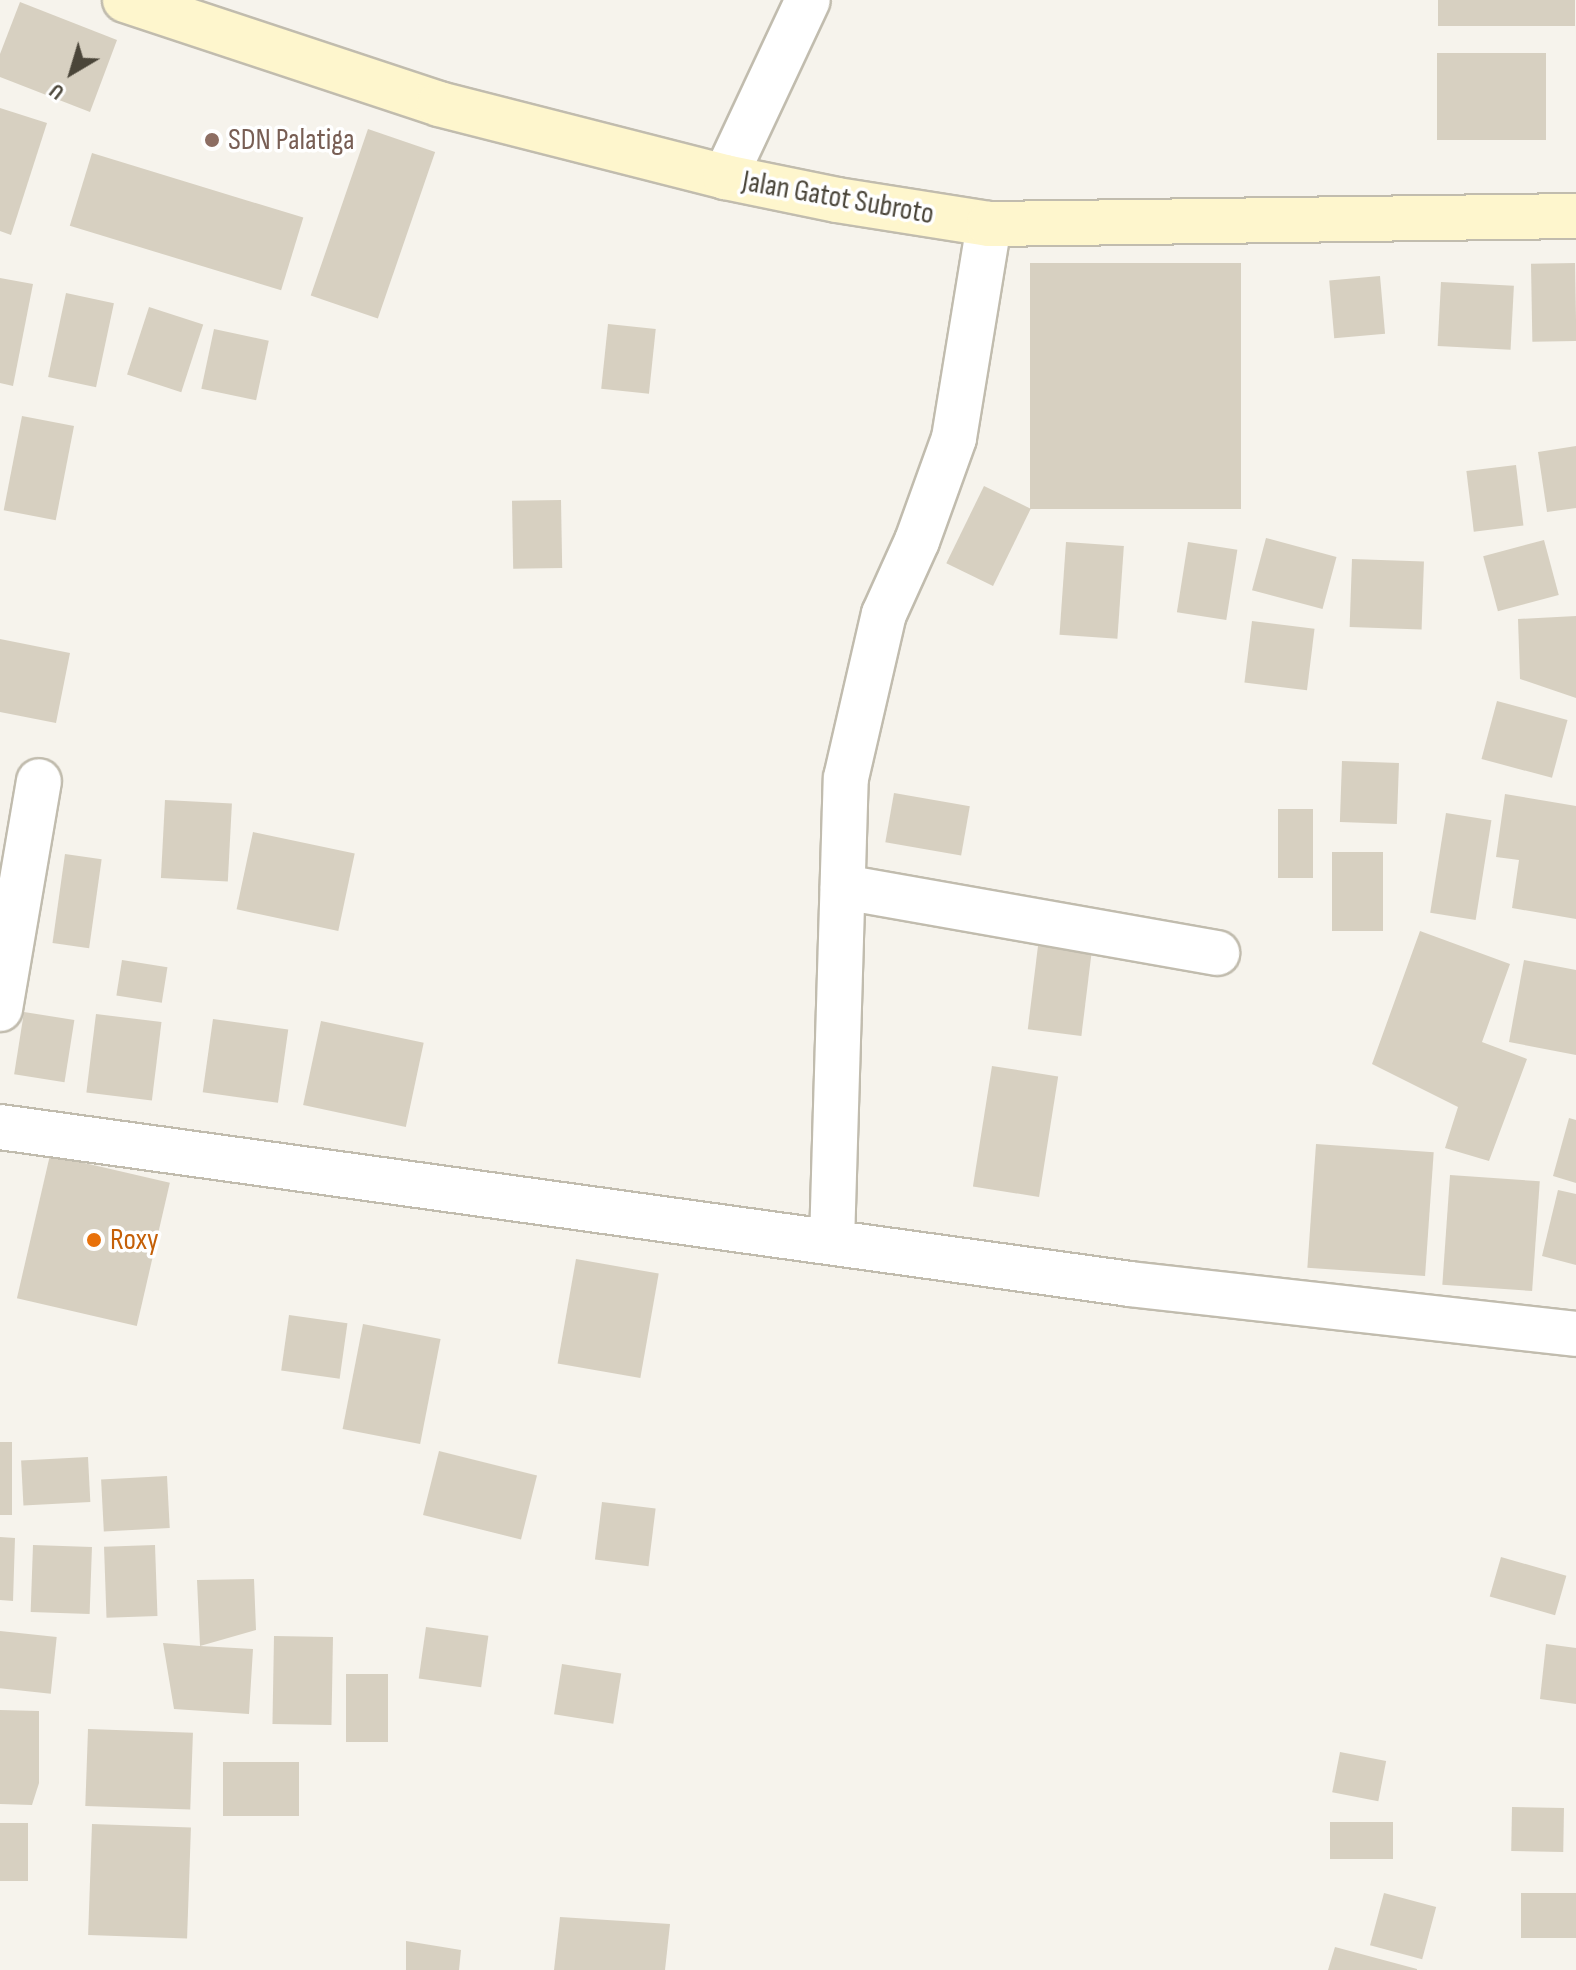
<!DOCTYPE html>
<style>
body{margin:0}
#map{position:relative;width:1576px;height:1970px;overflow:hidden;background:#f6f3ec;font-family:"Sofia Sans Condensed",sans-serif}
div>[style]{position:absolute}
.building>*{inset:0;background:#d7d0c1;transform-origin:0 0}
.roads{filter:drop-shadow(2px 0 #c1bcae) drop-shadow(-2px 0 #c1bcae) drop-shadow(0 2px #c1bcae) drop-shadow(0 -2px #c1bcae)}
.minor>*{height:44px;margin:-22px;padding:0 22px;transform-origin:22px;border-radius:22px;background:#fff}
.secondary>*{height:44px;margin:-22px;padding:0 22px;transform-origin:22px;border-radius:22px;background:#fef6cd}
.dots>*{width:22px;height:22px;translate:-50% -50%;box-sizing:border-box;border:4px solid #fff;border-radius:50%}
span{translate:-50% -50%;white-space:nowrap;text-align:center;line-height:1.15;-webkit-text-stroke:7px #fff;paint-order:stroke}
.education-label{font-size:30px;color:#785e54}
.left{translate:0 -50%;text-align:left}
.street-label{font-size:30px;color:#4a4539}
.food-label{font-size:30px;color:#c56008}
.north{position:absolute;left:32px;top:32px;width:80px;height:80px;-webkit-text-stroke:6px #fff;paint-order:stroke;rotate:218deg;font-size:22px;font-weight:700;line-height:32px;text-align:center;color:#4a4539}
.north::after{content:'';display:block;margin:auto;width:28px;height:36px;background:#4a4539;clip-path:polygon(50% 0,100% 100%,50% 72%,0 100%)}
</style>
<div id="map">
<div class="building">
<div style="left:1438px;top:0;width:137px;height:26px"></div>
<div style="clip-path:polygon(20px 2px,117px 40px,90px 112px,0 77px,0 54px)"></div>
<div style="left:1437px;top:53px;width:109px;height:87px"></div>
<div style="clip-path:polygon(0 108px,47px 123px,11px 235px,0 231px)"></div>
<div style="left:368px;top:129px;width:71px;height:176px;rotate:19deg"></div>
<div style="left:92px;top:153px;width:221px;height:76px;rotate:17deg"></div>
<div style="left:1030px;top:263px;width:211px;height:246px"></div>
<div style="left:1575px;top:263px;width:78px;height:44px;rotate:89deg"></div>
<div style="left:1380px;top:276px;width:58px;height:51px;rotate:85deg"></div>
<div style="clip-path:polygon(0 278px,33px 284px,13px 386px,0 383px)"></div>
<div style="left:1441px;top:282px;width:73px;height:64px;rotate:3deg"></div>
<div style="left:66px;top:293px;width:49px;height:86px;rotate:12deg"></div>
<div style="left:149px;top:307px;width:57px;height:71px;rotate:18deg"></div>
<div style="left:608px;top:324px;width:48px;height:65px;rotate:6deg"></div>
<div style="left:214px;top:329px;width:56px;height:61px;rotate:12deg"></div>
<div style="left:22px;top:416px;width:53px;height:96px;rotate:11deg"></div>
<div style="clip-path:polygon(1576px 446px,1576px 508px,1547px 512px,1538px 452px)"></div>
<div style="left:1516px;top:465px;width:61px;height:50px;rotate:83deg"></div>
<div style="left:984px;top:486px;width:52px;height:86px;rotate:26deg"></div>
<div style="left:561px;top:500px;width:68px;height:49px;rotate:89deg"></div>
<div style="left:1266px;top:538px;width:73px;height:54px;rotate:15deg"></div>
<div style="left:1544px;top:540px;width:57px;height:63px;rotate:75deg"></div>
<div style="left:1066px;top:542px;width:58px;height:93px;rotate:4deg"></div>
<div style="left:1188px;top:542px;width:50px;height:71px;rotate:9deg"></div>
<div style="left:1352px;top:559px;width:72px;height:68px;rotate:2deg"></div>
<div style="clip-path:polygon(1576px 616px,1576px 698px,1520px 679px,1518px 619px)"></div>
<div style="left:1252px;top:621px;width:63px;height:62px;rotate:7deg"></div>
<div style="clip-path:polygon(0 639px,70px 653px,56px 723px,0 712px)"></div>
<div style="left:1497px;top:701px;width:73px;height:60px;rotate:15deg"></div>
<div style="left:1342px;top:761px;width:57px;height:61px;rotate:2deg"></div>
<div style="left:894px;top:793px;width:77px;height:50px;rotate:10deg"></div>
<div style="clip-path:polygon(1505px 794px,1576px 806px,1576px 919px,1512px 908px,1519px 860px,1496px 857px)"></div>
<div style="left:165px;top:800px;width:67px;height:78px;rotate:3deg"></div>
<div style="left:1278px;top:809px;width:35px;height:69px"></div>
<div style="left:1446px;top:813px;width:46px;height:101px;rotate:9deg"></div>
<div style="left:253px;top:832px;width:104px;height:79px;rotate:12deg"></div>
<div style="left:1332px;top:852px;width:51px;height:79px"></div>
<div style="left:65px;top:854px;width:37px;height:90px;rotate:8deg"></div>
<div style="clip-path:polygon(1420px 931px,1510px 964px,1482px 1042px,1527px 1059px,1489px 1161px,1445px 1148px,1458px 1107px,1372px 1064px)"></div>
<div style="left:1038px;top:946px;width:54px;height:84px;rotate:7deg"></div>
<div style="left:122px;top:960px;width:46px;height:36px;rotate:9deg"></div>
<div style="clip-path:polygon(1524px 960px,1576px 970px,1576px 1055px,1509px 1042px)"></div>
<div style="left:24px;top:1012px;width:51px;height:63px;rotate:9deg"></div>
<div style="left:96px;top:1014px;width:66px;height:79px;rotate:7deg"></div>
<div style="left:213px;top:1019px;width:76px;height:74px;rotate:8deg"></div>
<div style="left:321px;top:1021px;width:105px;height:86px;rotate:12deg"></div>
<div style="left:992px;top:1066px;width:67px;height:122px;rotate:9deg"></div>
<div style="clip-path:polygon(1569px 1118px,1576px 1120px,1576px 1183px,1553px 1176px)"></div>
<div style="left:1316px;top:1144px;width:118px;height:124px;rotate:4deg"></div>
<div style="left:50px;top:1155px;width:123px;height:147px;rotate:13deg"></div>
<div style="left:1450px;top:1175px;width:90px;height:110px;rotate:4deg"></div>
<div style="clip-path:polygon(1558px 1190px,1576px 1194px,1576px 1265px,1542px 1256px)"></div>
<div style="left:576px;top:1259px;width:84px;height:106px;rotate:10deg"></div>
<div style="left:289px;top:1315px;width:59px;height:56px;rotate:8deg"></div>
<div style="left:363px;top:1324px;width:79px;height:107px;rotate:11deg"></div>
<div style="left:0;top:1442px;width:12px;height:73px"></div>
<div style="left:439px;top:1451px;width:101px;height:66px;rotate:14deg"></div>
<div style="left:88px;top:1457px;width:45px;height:67px;rotate:87deg"></div>
<div style="left:167px;top:1476px;width:52px;height:66px;rotate:87deg"></div>
<div style="left:602px;top:1502px;width:54px;height:58px;rotate:7deg"></div>
<div style="clip-path:polygon(0 1537px,15px 1538px,13px 1601px,0 1600px)"></div>
<div style="left:33px;top:1545px;width:59px;height:67px;rotate:2deg"></div>
<div style="left:155px;top:1545px;width:71px;height:51px;rotate:88deg"></div>
<div style="left:1501px;top:1557px;width:68px;height:41px;rotate:16deg"></div>
<div style="clip-path:polygon(254px 1579px,256px 1630px,200px 1646px,253px 1649px,249px 1714px,174px 1709px,163px 1643px,200px 1646px,197px 1580px)"></div>
<div style="left:426px;top:1627px;width:63px;height:52px;rotate:8deg"></div>
<div style="left:0;top:1631px;width:57px;height:57px;rotate:6deg"></div>
<div style="left:274px;top:1636px;width:59px;height:88px;rotate:1deg"></div>
<div style="clip-path:polygon(1546px 1644px,1576px 1648px,1576px 1704px,1540px 1699px)"></div>
<div style="left:562px;top:1664px;width:60px;height:51px;rotate:9deg"></div>
<div style="left:346px;top:1674px;width:42px;height:68px"></div>
<div style="clip-path:polygon(0 1710px,39px 1711px,39px 1783px,32px 1805px,0 1804px)"></div>
<div style="left:88px;top:1729px;width:105px;height:77px;rotate:2deg"></div>
<div style="left:1340px;top:1752px;width:47px;height:41px;rotate:11deg"></div>
<div style="left:223px;top:1762px;width:76px;height:54px"></div>
<div style="left:1512px;top:1807px;width:52px;height:44px;rotate:1deg"></div>
<div style="left:1330px;top:1822px;width:63px;height:37px"></div>
<div style="left:0;top:1823px;width:28px;height:58px"></div>
<div style="left:92px;top:1824px;width:99px;height:111px;rotate:2deg"></div>
<div style="left:1384px;top:1893px;width:54px;height:54px;rotate:15deg"></div>
<div style="left:1521px;top:1893px;width:55px;height:45px"></div>
<div style="clip-path:polygon(560px 1917px,670px 1924px,665px 1970px,554px 1970px)"></div>
<div style="clip-path:polygon(406px 1941px,461px 1950px,459px 1970px,406px 1970px)"></div>
<div style="clip-path:polygon(1335px 1947px,1417px 1969px,1417px 1970px,1328px 1970px)"></div>
</div>
<div class="roads">
<div class="minor">
<div style="left:725px;top:177px;width:195px;rotate:-64.9deg"></div>
<div style="left:843px;top:887px;width:380px;rotate:10deg"></div>
<div style="left:0;top:1009px;width:231px;rotate:-80.3deg"></div>
<div style="left:0;top:1127px;width:1141px;rotate:7.91deg"></div>
<div style="left:1130px;top:1284px;width:449px;rotate:6.4deg"></div>
<div style="left:832px;top:1242px;width:464px;rotate:-88.3deg"></div>
<div style="left:846px;top:778px;width:168px;rotate:-77deg"></div>
<div style="left:884px;top:614px;width:80px;rotate:-65.7deg"></div>
<div style="left:917px;top:541px;width:109px;rotate:-70.2deg"></div>
<div style="left:954px;top:438px;width:217px;rotate:-80.7deg"></div>
</div>
<div class="secondary">
<div style="left:125px;top:0;width:331px;rotate:18.3deg"></div>
<div style="left:439px;top:104px;width:295px;rotate:14.3deg"></div>
<div style="left:725px;top:177px;width:114px;rotate:11.6deg"></div>
<div style="left:837px;top:200px;width:154px;rotate:9deg"></div>
<div style="left:989px;top:224px;width:587px;rotate:-0.78deg"></div>
</div>
</div>
<div class="dots">
<div style="left:212px;top:140px;background:#8d6e63"></div>
<div style="left:94px;top:1240px;background:#e8710a"></div>
</div>
<div class="education-label">
<span class="left" style="left:228px;top:140px">SDN Palatiga</span>
</div>
<div class="street-label">
<span style="left:838px;top:198px;rotate:10deg">Jalan Gatot Subroto</span>
</div>
<div class="food-label">
<span class="left" style="left:110px;top:1240px">Roxy</span>
</div>
<div class="north">U</div>
</div>
